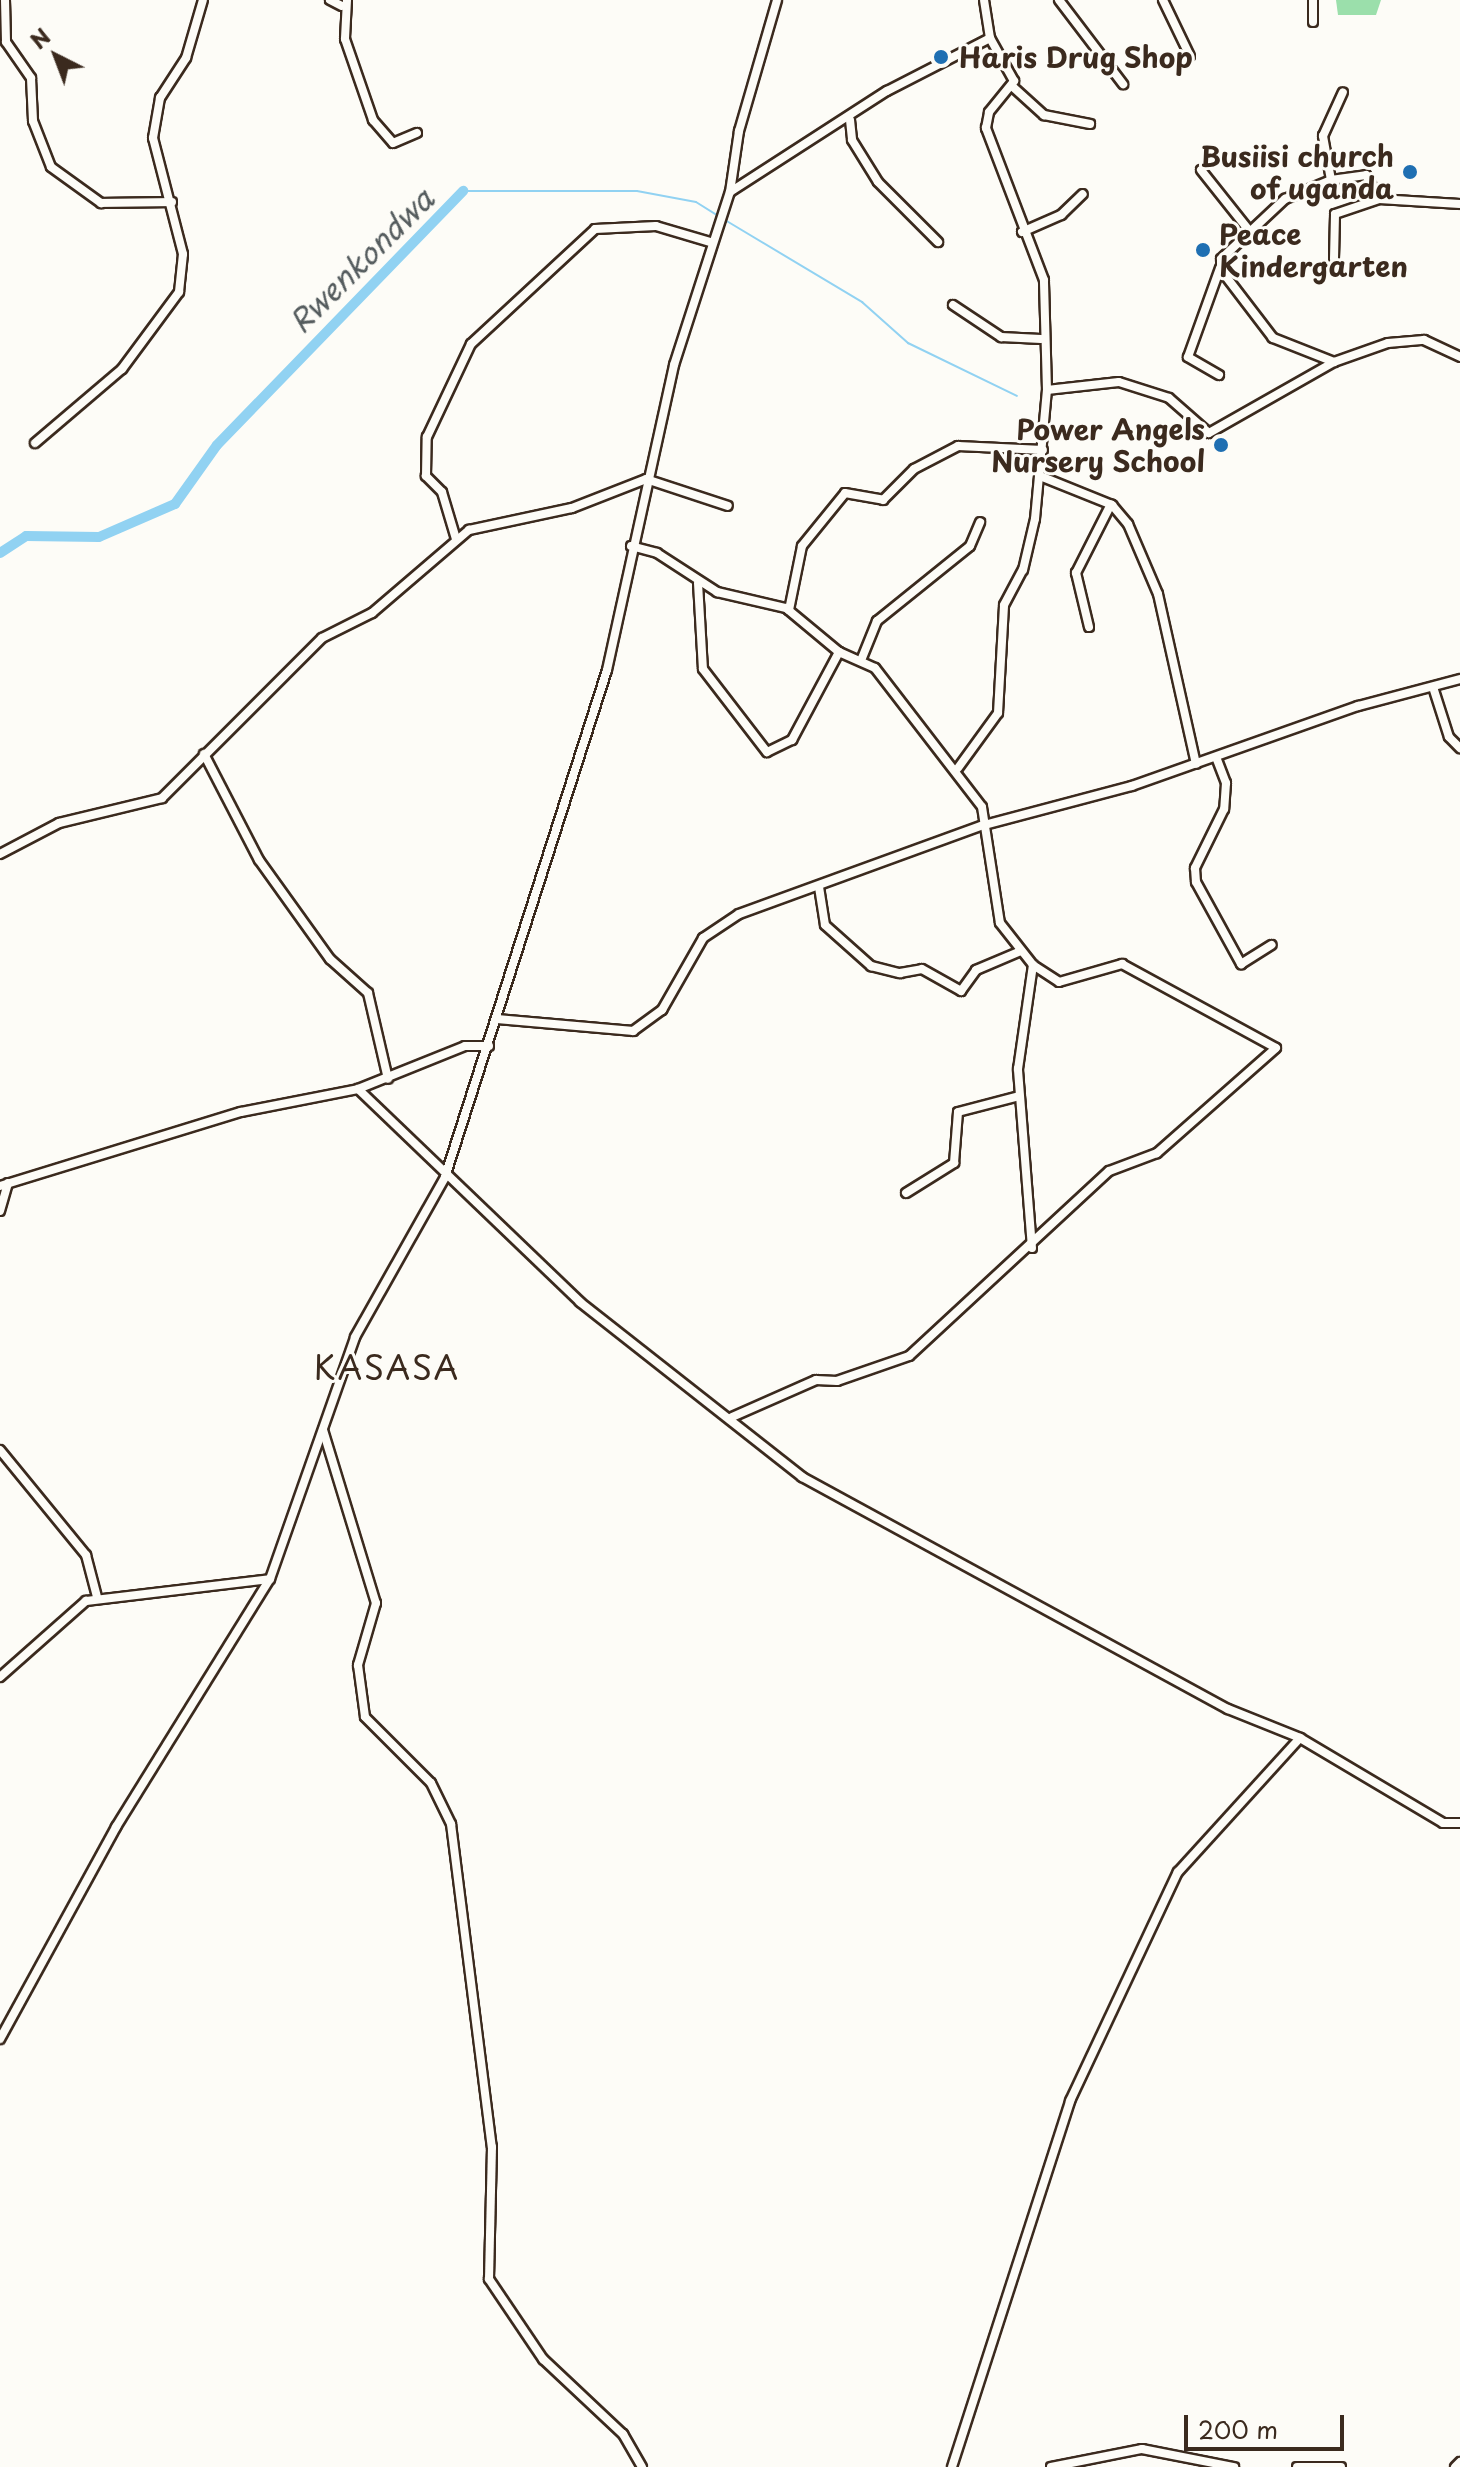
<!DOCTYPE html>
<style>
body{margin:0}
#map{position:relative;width:1460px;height:2467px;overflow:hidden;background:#fdfcf7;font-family:"Playpen Sans",sans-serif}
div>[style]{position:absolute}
.green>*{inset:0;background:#9bdfab}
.stream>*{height:2px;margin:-1px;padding:0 1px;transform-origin:1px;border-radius:1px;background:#91d2f2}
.river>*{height:10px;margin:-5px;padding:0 5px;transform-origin:5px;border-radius:5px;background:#91d2f2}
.roads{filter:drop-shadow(2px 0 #3b2a1e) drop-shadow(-2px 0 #3b2a1e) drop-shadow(0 2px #3b2a1e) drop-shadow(0 -2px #3b2a1e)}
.minor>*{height:8px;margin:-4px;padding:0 4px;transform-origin:4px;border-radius:4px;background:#fdfcf7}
.dots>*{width:22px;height:22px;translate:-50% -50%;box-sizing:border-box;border:4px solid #fdfcf7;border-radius:50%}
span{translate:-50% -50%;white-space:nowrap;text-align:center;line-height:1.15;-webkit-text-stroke:6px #fdfcf7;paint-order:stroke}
.poi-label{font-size:28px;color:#3b2a1e;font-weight:700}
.left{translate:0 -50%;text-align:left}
.right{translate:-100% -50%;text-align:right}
.water-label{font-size:30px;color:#555c5e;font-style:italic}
.quarter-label{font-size:32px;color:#3b2a1e;letter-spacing:2px}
.north{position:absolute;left:16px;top:16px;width:80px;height:80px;-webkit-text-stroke:6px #fdfcf7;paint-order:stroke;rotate:318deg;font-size:22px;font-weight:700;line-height:32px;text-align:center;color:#3b2a1e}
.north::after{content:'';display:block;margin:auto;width:28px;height:36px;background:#3b2a1e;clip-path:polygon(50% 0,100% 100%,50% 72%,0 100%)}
.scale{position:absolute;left:1184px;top:2415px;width:160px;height:36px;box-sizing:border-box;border:4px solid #3b2a1e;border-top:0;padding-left:10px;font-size:24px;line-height:28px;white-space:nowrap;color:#3b2a1e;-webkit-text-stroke:6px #fdfcf7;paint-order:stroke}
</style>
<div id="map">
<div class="green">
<div style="clip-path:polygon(1336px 0,1381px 0,1376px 15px,1338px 15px)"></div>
</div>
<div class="stream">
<div style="left:463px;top:191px;width:174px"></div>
<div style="left:637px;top:191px;width:60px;rotate:10.6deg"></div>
<div style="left:696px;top:202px;width:28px;rotate:32deg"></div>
<div style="left:725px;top:220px;width:160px;rotate:30.9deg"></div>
<div style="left:862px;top:302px;width:62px;rotate:41.7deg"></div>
<div style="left:908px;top:343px;width:121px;rotate:25.9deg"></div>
</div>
<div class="river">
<div style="left:0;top:553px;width:31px;rotate:-33deg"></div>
<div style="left:26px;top:536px;width:73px;rotate:0.8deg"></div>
<div style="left:99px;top:537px;width:83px;rotate:-23.5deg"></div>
<div style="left:175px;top:504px;width:72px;rotate:-54.6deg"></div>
<div style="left:217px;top:445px;width:354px;rotate:-45.9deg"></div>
</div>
<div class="roads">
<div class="minor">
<div style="left:5px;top:0;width:42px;rotate:88.6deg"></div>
<div style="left:6px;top:42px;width:44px;rotate:55.2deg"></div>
<div style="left:31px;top:78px;width:43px;rotate:87.3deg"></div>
<div style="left:33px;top:121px;width:49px;rotate:68.6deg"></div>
<div style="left:51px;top:167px;width:62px;rotate:35.8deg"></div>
<div style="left:101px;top:203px;width:71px;rotate:-0.8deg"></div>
<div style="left:330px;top:0;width:13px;rotate:27deg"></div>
<div style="left:347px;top:0;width:39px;rotate:93deg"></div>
<div style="left:345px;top:39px;width:86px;rotate:70.9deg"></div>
<div style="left:373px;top:120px;width:30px;rotate:49deg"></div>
<div style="left:393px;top:143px;width:26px;rotate:-23deg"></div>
<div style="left:1059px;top:0;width:106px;rotate:52.7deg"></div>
<div style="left:1163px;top:0;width:62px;rotate:64.3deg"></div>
<div style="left:1313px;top:22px;width:22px;rotate:-90deg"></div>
<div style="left:1013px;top:87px;width:42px;rotate:42.1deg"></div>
<div style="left:1044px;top:115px;width:47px;rotate:11.1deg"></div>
<div style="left:850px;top:120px;width:20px;rotate:84deg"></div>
<div style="left:852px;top:140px;width:49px;rotate:58.2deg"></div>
<div style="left:878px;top:182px;width:85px;rotate:45deg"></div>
<div style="left:1201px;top:170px;width:75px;rotate:51.5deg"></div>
<div style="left:1331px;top:180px;width:45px;rotate:-100.3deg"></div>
<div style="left:1323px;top:136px;width:48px;rotate:-65.6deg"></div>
<div style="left:730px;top:192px;width:187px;rotate:-32.8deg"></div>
<div style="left:887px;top:91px;width:116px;rotate:-27.2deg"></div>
<div style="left:990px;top:38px;width:38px;rotate:-99deg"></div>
<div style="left:1022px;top:232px;width:43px;rotate:-23.6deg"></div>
<div style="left:1061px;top:215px;width:30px;rotate:-44deg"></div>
<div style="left:1334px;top:259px;width:45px;rotate:-88.7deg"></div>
<div style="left:1335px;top:214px;width:46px;rotate:-18.8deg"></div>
<div style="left:953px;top:305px;width:58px;rotate:33.7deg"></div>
<div style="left:1001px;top:337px;width:40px;rotate:2.9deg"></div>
<div style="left:1334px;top:362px;width:66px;rotate:-158.5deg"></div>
<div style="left:1273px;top:338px;width:86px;rotate:-127.4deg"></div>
<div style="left:1221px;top:270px;width:11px;rotate:-90deg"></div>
<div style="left:1221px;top:259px;width:88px;rotate:-43.2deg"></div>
<div style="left:1285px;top:199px;width:50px;rotate:-22.4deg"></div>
<div style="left:1331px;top:180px;width:35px;rotate:-8deg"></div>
<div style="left:1366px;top:175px;width:27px;rotate:62deg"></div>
<div style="left:1379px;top:199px;width:81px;rotate:3.5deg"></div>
<div style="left:1219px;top:375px;width:36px;rotate:-150deg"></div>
<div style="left:1188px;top:357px;width:95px;rotate:-70.2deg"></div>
<div style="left:1047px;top:390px;width:72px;rotate:-6.3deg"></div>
<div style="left:1119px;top:382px;width:52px;rotate:17.7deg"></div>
<div style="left:1169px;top:398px;width:53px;rotate:41.2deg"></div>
<div style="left:1209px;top:433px;width:144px;rotate:-29.6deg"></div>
<div style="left:1334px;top:362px;width:57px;rotate:-19.4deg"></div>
<div style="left:1388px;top:343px;width:36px;rotate:-5deg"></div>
<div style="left:1424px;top:340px;width:40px;rotate:25deg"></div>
<div style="left:35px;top:443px;width:114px;rotate:-40.4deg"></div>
<div style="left:122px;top:369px;width:96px;rotate:-53.5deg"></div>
<div style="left:179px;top:292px;width:38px;rotate:-84deg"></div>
<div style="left:183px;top:254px;width:120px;rotate:-104.5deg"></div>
<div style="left:153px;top:138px;width:41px;rotate:-80.1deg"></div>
<div style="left:160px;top:98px;width:48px;rotate:-57deg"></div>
<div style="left:186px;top:58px;width:60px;rotate:-73.7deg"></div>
<div style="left:1040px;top:476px;width:78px;rotate:21.9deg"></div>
<div style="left:1112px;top:505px;width:25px;rotate:50deg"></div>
<div style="left:1128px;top:524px;width:76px;rotate:66.8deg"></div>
<div style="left:1158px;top:594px;width:174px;rotate:77.4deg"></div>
<div style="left:456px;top:539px;width:49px;rotate:-106.6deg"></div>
<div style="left:442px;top:492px;width:23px;rotate:-135deg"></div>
<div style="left:426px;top:476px;width:39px;rotate:-89deg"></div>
<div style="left:427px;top:437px;width:103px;rotate:-64.7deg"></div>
<div style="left:471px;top:344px;width:169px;rotate:-42.8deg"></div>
<div style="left:595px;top:229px;width:61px;rotate:-2.8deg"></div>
<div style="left:656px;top:226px;width:56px;rotate:16.5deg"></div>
<div style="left:631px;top:546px;width:27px;rotate:15deg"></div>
<div style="left:657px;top:553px;width:72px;rotate:33deg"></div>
<div style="left:717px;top:592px;width:71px;rotate:13.1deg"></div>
<div style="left:786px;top:608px;width:69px;rotate:39.7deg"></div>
<div style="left:839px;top:652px;width:39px;rotate:24deg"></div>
<div style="left:875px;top:668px;width:175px;rotate:52.4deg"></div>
<div style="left:982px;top:807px;width:117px;rotate:81.2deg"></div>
<div style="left:1000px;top:923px;width:53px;rotate:51.8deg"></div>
<div style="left:1033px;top:965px;width:31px;rotate:33deg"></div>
<div style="left:1059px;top:982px;width:66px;rotate:-15.9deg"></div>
<div style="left:1122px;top:964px;width:175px;rotate:28.6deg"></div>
<div style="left:1276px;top:1048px;width:159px;rotate:138.6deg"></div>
<div style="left:1157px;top:1153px;width:51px;rotate:159.4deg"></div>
<div style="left:1109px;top:1171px;width:272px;rotate:137.2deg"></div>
<div style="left:909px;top:1356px;width:76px;rotate:160.9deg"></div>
<div style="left:837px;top:1381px;width:21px;rotate:-177deg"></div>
<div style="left:816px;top:1380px;width:92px;rotate:156.2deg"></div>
<div style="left:698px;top:583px;width:86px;rotate:86.7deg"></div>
<div style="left:703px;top:669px;width:105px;rotate:52.4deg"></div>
<div style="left:767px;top:752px;width:28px;rotate:-26deg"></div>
<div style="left:792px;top:740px;width:100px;rotate:-61.9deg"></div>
<div style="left:789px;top:610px;width:65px;rotate:-78.5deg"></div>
<div style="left:802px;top:546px;width:68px;rotate:-50.9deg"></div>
<div style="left:845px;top:493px;width:39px;rotate:10deg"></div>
<div style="left:883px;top:500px;width:44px;rotate:-45deg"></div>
<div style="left:914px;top:469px;width:50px;rotate:-27.6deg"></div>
<div style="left:958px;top:446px;width:85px;rotate:2.7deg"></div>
<div style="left:1089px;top:627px;width:56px;rotate:-103.5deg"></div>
<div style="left:1076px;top:573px;width:77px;rotate:-63.1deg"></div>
<div style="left:862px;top:658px;width:40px;rotate:-68deg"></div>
<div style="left:877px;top:621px;width:119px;rotate:-38.9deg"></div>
<div style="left:970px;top:546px;width:26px;rotate:-67deg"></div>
<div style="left:1433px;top:687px;width:52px;rotate:72.3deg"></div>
<div style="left:1449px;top:737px;width:16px;rotate:45deg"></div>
<div style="left:204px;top:754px;width:119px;rotate:62.6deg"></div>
<div style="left:259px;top:860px;width:122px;rotate:54.4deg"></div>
<div style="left:330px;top:959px;width:51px;rotate:41.8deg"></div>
<div style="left:368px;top:993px;width:88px;rotate:76.9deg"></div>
<div style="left:1216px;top:757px;width:28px;rotate:69deg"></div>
<div style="left:1226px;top:783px;width:26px;rotate:94deg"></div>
<div style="left:1224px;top:809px;width:66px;rotate:116.2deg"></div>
<div style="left:1195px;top:868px;width:14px;rotate:86deg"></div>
<div style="left:1196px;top:882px;width:94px;rotate:61.2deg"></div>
<div style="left:1241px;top:964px;width:36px;rotate:-32deg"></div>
<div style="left:958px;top:768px;width:68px;rotate:-54deg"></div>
<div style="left:998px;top:713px;width:108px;rotate:-86.8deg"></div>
<div style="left:1004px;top:605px;width:40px;rotate:-62deg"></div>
<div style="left:1023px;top:570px;width:52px;rotate:-76.8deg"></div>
<div style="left:1035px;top:519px;width:130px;rotate:-84.7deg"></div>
<div style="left:1047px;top:390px;width:110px;rotate:-91.6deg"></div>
<div style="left:1044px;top:280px;width:163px;rotate:-110.9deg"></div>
<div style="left:986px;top:128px;width:16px;rotate:-79deg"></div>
<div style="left:989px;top:112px;width:40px;rotate:-51deg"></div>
<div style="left:1014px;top:81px;width:49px;rotate:-119.2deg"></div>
<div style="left:0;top:854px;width:67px;rotate:-27.7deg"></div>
<div style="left:59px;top:823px;width:106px;rotate:-13.6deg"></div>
<div style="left:162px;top:798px;width:226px;rotate:-45deg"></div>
<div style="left:322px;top:638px;width:56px;rotate:-26.6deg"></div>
<div style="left:372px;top:613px;width:128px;rotate:-40.6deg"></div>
<div style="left:469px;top:530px;width:105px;rotate:-12.1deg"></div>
<div style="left:572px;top:508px;width:79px;rotate:-21.4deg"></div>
<div style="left:646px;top:479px;width:86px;rotate:18.2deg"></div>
<div style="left:819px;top:887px;width:38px;rotate:81deg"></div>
<div style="left:825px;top:925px;width:62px;rotate:41.7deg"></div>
<div style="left:871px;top:966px;width:30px;rotate:14deg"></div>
<div style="left:900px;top:973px;width:22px;rotate:-10deg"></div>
<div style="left:922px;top:969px;width:45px;rotate:29.4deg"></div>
<div style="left:961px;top:991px;width:26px;rotate:-54deg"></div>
<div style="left:976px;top:970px;width:49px;rotate:-22.9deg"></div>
<div style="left:497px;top:1019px;width:137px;rotate:5deg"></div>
<div style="left:633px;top:1031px;width:36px;rotate:-36deg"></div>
<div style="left:662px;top:1010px;width:83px;rotate:-60.3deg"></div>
<div style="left:703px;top:938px;width:43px;rotate:-33.7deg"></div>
<div style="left:739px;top:914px;width:261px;rotate:-20deg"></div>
<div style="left:984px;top:825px;width:153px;rotate:-14.8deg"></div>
<div style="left:1132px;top:786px;width:240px;rotate:-19.5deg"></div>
<div style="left:1358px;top:706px;width:106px;rotate:-14.8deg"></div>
<div style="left:358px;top:1089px;width:308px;rotate:43.8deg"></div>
<div style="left:580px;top:1302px;width:283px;rotate:38.2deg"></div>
<div style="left:802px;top:1477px;width:485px;rotate:28.6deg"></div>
<div style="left:1228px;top:1709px;width:78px;rotate:21.9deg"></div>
<div style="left:1300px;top:1738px;width:166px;rotate:30.7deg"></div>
<div style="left:1443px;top:1823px;width:17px"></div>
<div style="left:0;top:1186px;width:252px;rotate:-17.1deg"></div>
<div style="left:241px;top:1112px;width:119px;rotate:-11.1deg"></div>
<div style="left:358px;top:1089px;width:115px;rotate:-21.9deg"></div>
<div style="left:465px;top:1046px;width:24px"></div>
<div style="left:906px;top:1193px;width:57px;rotate:-32deg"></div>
<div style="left:954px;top:1163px;width:51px;rotate:-85.5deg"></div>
<div style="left:958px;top:1112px;width:63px;rotate:-14.7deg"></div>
<div style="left:0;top:1211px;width:29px;rotate:-74deg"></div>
<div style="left:1032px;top:1248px;width:180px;rotate:-94.5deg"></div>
<div style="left:1018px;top:1069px;width:105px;rotate:-81.8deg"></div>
<div style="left:323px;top:1430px;width:181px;rotate:73deg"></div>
<div style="left:376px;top:1603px;width:65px;rotate:106.2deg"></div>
<div style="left:358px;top:1665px;width:52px;rotate:82.3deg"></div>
<div style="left:365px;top:1717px;width:93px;rotate:45deg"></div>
<div style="left:431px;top:1783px;width:46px;rotate:64deg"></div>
<div style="left:451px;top:1824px;width:326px;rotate:82.8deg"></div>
<div style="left:492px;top:2147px;width:132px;rotate:91.3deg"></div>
<div style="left:489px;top:2279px;width:97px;rotate:56deg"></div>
<div style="left:543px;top:2359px;width:110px;rotate:43.2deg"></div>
<div style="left:623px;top:2434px;width:38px;rotate:60deg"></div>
<div style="left:0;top:1450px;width:136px;rotate:50.7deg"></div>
<div style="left:86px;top:1555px;width:43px;rotate:75.3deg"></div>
<div style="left:0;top:1677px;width:115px;rotate:-41.5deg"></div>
<div style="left:86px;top:1601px;width:185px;rotate:-6.8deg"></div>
<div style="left:0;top:2039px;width:242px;rotate:-61.3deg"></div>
<div style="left:116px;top:1827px;width:292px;rotate:-58.2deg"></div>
<div style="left:270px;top:1579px;width:256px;rotate:-70.6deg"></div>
<div style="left:355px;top:1337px;width:184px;rotate:-60.6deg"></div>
<div style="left:445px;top:1177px;width:532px;rotate:-72.28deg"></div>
<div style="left:607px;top:670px;width:312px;rotate:-77.6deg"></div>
<div style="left:674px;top:365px;width:182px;rotate:-72.1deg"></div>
<div style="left:730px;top:192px;width:62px;rotate:-81.6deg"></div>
<div style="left:739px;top:131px;width:136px;rotate:-73.8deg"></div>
<div style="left:952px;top:2467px;width:385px;rotate:-72.1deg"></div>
<div style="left:1070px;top:2101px;width:253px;rotate:-64.8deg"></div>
<div style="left:1178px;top:1872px;width:181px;rotate:-47.7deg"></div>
<div style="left:1051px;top:2467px;width:93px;rotate:-11.2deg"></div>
<div style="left:1142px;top:2449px;width:94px;rotate:11.1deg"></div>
<div style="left:1297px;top:2467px;width:44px"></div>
<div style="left:1455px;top:2467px;width:7px;rotate:-45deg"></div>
</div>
</div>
<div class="dots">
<div style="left:941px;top:57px;background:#1f6fb2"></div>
<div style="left:1410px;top:172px;background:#1f6fb2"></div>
<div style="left:1203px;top:250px;background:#1f6fb2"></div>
<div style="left:1221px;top:445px;background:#1f6fb2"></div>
</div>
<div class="poi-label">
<span class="left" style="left:959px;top:57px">Haris Drug Shop</span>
<span class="right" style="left:1394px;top:172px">Busiisi church<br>of uganda</span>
<span class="left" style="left:1219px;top:250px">Peace<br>Kindergarten</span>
<span class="right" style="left:1205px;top:445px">Power Angels<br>Nursery School</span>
</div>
<div class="water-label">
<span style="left:361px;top:260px;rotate:-45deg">Rwenkondwa</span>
</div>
<div class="quarter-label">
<span style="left:387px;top:1367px">KASASA</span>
</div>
<div class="north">N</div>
<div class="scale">200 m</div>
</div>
